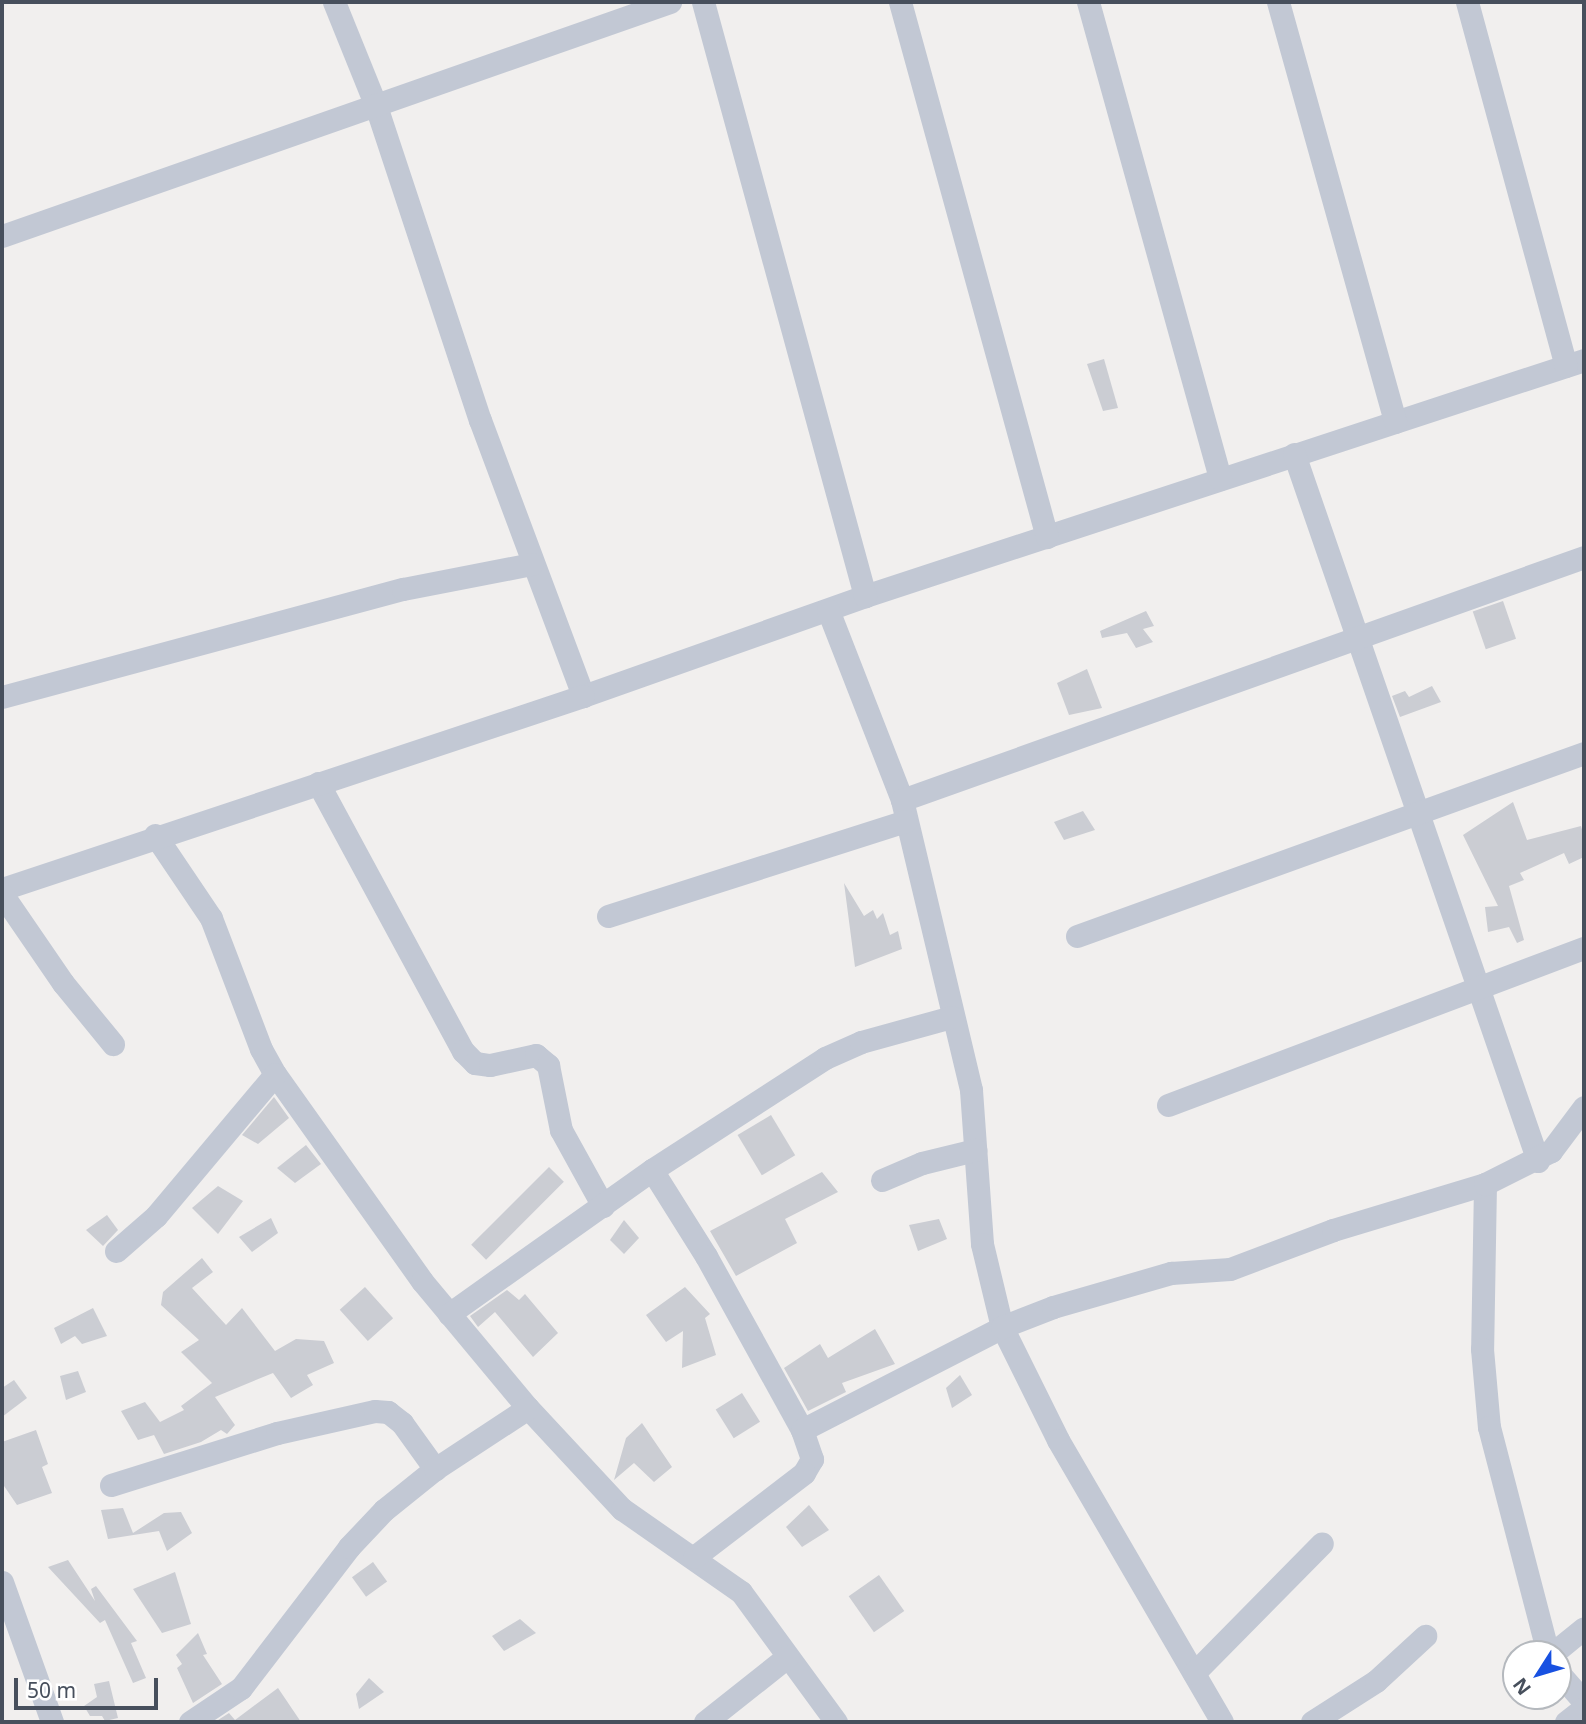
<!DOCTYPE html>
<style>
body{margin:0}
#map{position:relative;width:1586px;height:1724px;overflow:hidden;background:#f1efee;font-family:"Noto Sans",sans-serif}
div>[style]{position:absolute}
.building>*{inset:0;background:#cbcdd3;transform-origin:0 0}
.minor>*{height:23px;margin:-11.5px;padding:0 11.5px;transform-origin:11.5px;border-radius:11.5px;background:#c2c8d4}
span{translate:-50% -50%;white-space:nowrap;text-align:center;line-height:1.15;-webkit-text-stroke:5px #fff;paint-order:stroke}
.frame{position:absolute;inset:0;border:4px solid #474f5c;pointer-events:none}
.north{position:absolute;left:1502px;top:1640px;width:70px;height:70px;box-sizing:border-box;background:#fff;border:2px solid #b5b9be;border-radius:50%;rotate:233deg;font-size:19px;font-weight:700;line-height:28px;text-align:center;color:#474f5c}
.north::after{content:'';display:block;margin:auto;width:24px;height:32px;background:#1851e1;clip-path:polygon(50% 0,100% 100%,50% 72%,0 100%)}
.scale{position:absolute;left:14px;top:1678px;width:144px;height:32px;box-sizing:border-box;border:4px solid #474f5c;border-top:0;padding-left:9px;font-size:21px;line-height:24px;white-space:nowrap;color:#474f5c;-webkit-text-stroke:5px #fff;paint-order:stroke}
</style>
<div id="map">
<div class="building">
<div style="clip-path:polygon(1104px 359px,1118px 408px,1103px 411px,1087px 364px)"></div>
<div style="left:1503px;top:601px;width:40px;height:32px;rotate:71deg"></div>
<div style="clip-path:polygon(1146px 611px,1154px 626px,1143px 629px,1153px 642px,1136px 648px,1127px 633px,1102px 638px,1100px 631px)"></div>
<div style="clip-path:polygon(1087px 669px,1102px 708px,1069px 715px,1057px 683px)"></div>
<div style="clip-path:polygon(1432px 686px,1441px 702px,1400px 717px,1392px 696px,1405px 691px,1409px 697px)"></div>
<div style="clip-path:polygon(1513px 802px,1527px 840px,1581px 826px,1584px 836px,1584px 857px,1569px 864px,1564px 853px,1520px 873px,1524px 880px,1509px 886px,1524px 940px,1517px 943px,1509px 927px,1488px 932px,1485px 907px,1498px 906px,1463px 835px)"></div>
<div style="clip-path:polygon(1083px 811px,1095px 830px,1064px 840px,1054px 822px)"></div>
<div style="clip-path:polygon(844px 883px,864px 916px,873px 910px,877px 919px,883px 913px,890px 935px,898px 931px,902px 949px,855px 967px)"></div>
<div style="clip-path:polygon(274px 1097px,289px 1118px,258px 1144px,242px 1135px)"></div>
<div style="left:771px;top:1115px;width:47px;height:39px;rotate:59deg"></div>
<div style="clip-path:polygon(306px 1145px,321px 1164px,295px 1183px,277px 1168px)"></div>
<div style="left:549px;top:1167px;width:21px;height:110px;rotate:45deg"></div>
<div style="clip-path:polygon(822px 1172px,838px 1192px,785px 1219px,797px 1243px,736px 1276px,710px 1231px)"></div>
<div style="clip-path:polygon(218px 1186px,243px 1201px,218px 1234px,192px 1208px)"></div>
<div style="clip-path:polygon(107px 1215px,118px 1230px,103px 1246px,86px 1230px)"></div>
<div style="clip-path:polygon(271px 1218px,278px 1233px,252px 1252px,239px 1237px)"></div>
<div style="clip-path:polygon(939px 1219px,947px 1239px,918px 1251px,909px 1225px)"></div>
<div style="clip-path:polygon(624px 1220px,639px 1238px,624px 1254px,610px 1240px)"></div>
<div style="clip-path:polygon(202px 1258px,213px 1272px,192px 1288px,226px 1325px,242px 1308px,275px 1351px,296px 1339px,324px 1341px,334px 1363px,307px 1375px,313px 1385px,291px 1398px,273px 1373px,215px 1397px,235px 1425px,227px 1434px,221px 1430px,201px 1442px,164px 1454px,154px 1435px,138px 1440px,121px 1411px,145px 1402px,160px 1422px,184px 1410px,181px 1406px,212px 1383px,181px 1352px,199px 1340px,161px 1305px,163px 1292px)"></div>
<div style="left:365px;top:1287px;width:42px;height:34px;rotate:48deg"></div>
<div style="clip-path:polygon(685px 1287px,710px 1314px,705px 1318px,716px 1355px,682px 1368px,683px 1331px,666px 1342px,646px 1315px)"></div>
<div style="clip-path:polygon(507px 1290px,519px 1300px,525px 1294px,558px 1333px,533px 1357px,495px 1312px,478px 1327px,470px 1316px)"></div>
<div style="clip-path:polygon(93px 1308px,107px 1336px,82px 1344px,75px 1336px,61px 1344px,54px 1328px)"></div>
<div style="clip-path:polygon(875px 1329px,895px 1364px,842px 1383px,846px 1392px,808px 1411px,784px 1368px,820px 1344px,828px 1358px)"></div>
<div style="clip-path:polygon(78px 1371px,86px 1392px,66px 1400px,60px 1376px)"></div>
<div style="clip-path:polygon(960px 1375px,972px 1395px,952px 1408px,946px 1388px)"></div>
<div style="clip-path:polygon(14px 1380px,27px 1398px,2px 1417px,2px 1388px)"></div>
<div style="left:742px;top:1393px;width:34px;height:31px;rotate:58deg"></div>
<div style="clip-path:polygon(642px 1423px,672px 1467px,654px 1482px,634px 1463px,614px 1480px,626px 1438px)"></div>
<div style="clip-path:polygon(36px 1430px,48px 1464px,42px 1467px,52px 1493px,17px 1505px,2px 1483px,2px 1442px)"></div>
<div style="clip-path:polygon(809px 1505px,829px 1530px,802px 1547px,786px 1527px)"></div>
<div style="clip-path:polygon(123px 1508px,133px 1533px,164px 1513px,181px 1512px,192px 1533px,167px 1551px,159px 1531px,108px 1539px,101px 1510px)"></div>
<div style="clip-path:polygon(68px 1560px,95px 1601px,91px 1589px,96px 1586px,137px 1641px,131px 1643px,146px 1678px,133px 1683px,105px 1620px,100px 1623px,48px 1567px)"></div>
<div style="left:373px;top:1562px;width:24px;height:26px;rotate:54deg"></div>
<div style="clip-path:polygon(175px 1572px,191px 1624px,162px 1633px,133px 1589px)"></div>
<div style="left:879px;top:1575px;width:44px;height:37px;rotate:55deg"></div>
<div style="clip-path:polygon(520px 1619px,536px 1633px,504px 1651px,492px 1636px)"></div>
<div style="clip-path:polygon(198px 1633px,207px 1654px,203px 1655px,222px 1684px,193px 1703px,177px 1668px,182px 1664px,176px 1655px)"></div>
<div style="clip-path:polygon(369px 1678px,384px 1692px,359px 1709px,356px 1694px)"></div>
<div style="clip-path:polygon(109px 1681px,118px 1718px,105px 1721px,102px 1716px,90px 1716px,84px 1706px,97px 1697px,94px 1684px)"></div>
<div style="clip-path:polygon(278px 1688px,301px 1722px,215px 1722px,229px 1713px,235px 1720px)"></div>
</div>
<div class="minor">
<div style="left:334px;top:2px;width:112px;rotate:68deg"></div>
<div style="left:376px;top:106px;width:331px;rotate:71.7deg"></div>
<div style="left:480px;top:420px;width:295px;rotate:69.5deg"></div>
<div style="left:583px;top:696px;width:299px;rotate:-19.5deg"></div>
<div style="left:865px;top:596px;width:757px;rotate:-18.17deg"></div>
<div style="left:703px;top:2px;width:616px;rotate:74.74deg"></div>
<div style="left:900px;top:2px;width:555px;rotate:74.64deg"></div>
<div style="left:1088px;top:2px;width:495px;rotate:74.5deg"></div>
<div style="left:1278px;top:2px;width:436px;rotate:74.4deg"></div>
<div style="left:1467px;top:2px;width:377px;rotate:74.8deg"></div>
<div style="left:2px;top:236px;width:708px;rotate:-19.31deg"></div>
<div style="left:1294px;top:454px;width:748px;rotate:70.96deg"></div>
<div style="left:828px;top:610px;width:204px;rotate:68.7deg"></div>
<div style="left:902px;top:800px;width:298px;rotate:76.6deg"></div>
<div style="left:971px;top:1090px;width:154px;rotate:85.9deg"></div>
<div style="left:982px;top:1244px;width:85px;rotate:76.5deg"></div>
<div style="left:1002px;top:1327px;width:126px;rotate:63.6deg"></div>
<div style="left:1058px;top:1440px;width:326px;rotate:59.8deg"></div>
<div style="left:2px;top:697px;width:415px;rotate:-15.1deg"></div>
<div style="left:403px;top:589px;width:131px;rotate:-11deg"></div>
<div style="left:318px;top:783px;width:305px;rotate:61.6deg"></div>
<div style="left:463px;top:1051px;width:17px;rotate:45deg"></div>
<div style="left:475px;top:1063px;width:15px;rotate:8deg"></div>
<div style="left:490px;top:1065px;width:47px;rotate:-12.3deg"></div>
<div style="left:536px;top:1055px;width:16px;rotate:40deg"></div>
<div style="left:548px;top:1065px;width:66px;rotate:78.7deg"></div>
<div style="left:561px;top:1130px;width:87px;rotate:61.1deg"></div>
<div style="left:902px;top:800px;width:724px;rotate:-19.61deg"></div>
<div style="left:155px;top:835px;width:100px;rotate:56deg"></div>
<div style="left:211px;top:918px;width:140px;rotate:69.1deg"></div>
<div style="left:261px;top:1049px;width:29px;rotate:61deg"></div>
<div style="left:275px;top:1074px;width:254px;rotate:54.6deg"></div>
<div style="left:422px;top:1281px;width:165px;rotate:50.2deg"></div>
<div style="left:528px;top:1408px;width:138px;rotate:47.1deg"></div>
<div style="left:622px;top:1509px;width:145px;rotate:34.9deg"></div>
<div style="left:741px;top:1592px;width:161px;rotate:53.8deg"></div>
<div style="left:2px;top:889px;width:612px;rotate:-18.38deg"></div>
<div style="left:2px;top:894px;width:108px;rotate:55.6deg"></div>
<div style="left:63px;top:983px;width:79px;rotate:50.7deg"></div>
<div style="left:608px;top:916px;width:312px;rotate:-17.7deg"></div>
<div style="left:1077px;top:936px;width:539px;rotate:-19.85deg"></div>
<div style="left:1168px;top:1105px;width:445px;rotate:-20.7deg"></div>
<div style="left:652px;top:1170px;width:102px;rotate:57.9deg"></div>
<div style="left:706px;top:1256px;width:199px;rotate:61.1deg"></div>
<div style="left:802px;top:1430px;width:31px;rotate:71deg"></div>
<div style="left:812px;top:1459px;width:16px;rotate:120deg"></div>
<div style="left:804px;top:1473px;width:138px;rotate:142.6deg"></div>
<div style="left:882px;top:1180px;width:43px;rotate:-23deg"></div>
<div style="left:922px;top:1163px;width:55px;rotate:-13.8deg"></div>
<div style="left:1485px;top:1184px;width:165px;rotate:91deg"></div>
<div style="left:1482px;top:1349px;width:78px;rotate:84.9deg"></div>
<div style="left:1489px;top:1427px;width:235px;rotate:75.4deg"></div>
<div style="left:116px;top:1251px;width:53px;rotate:-41.2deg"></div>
<div style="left:156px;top:1216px;width:185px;rotate:-50deg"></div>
<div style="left:449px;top:1314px;width:249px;rotate:-35.4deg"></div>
<div style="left:652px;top:1170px;width:206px;rotate:-32.9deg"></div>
<div style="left:825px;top:1058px;width:39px;rotate:-24deg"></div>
<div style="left:861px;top:1042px;width:94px;rotate:-15.4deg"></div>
<div style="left:802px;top:1430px;width:225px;rotate:-27.2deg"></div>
<div style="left:1002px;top:1327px;width:55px;rotate:-21.4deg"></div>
<div style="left:1053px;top:1307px;width:123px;rotate:-16.1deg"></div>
<div style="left:1171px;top:1273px;width:59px;rotate:-3.9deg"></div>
<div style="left:1230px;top:1269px;width:110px;rotate:-20.7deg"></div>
<div style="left:1333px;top:1230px;width:159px;rotate:-16.8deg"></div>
<div style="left:1485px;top:1184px;width:74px;rotate:-26.6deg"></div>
<div style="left:1551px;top:1151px;width:55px;rotate:-53.1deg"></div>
<div style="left:111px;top:1485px;width:174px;rotate:-17.4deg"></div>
<div style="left:277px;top:1433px;width:100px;rotate:-12.7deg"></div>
<div style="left:375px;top:1411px;width:13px;rotate:4deg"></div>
<div style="left:388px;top:1412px;width:18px;rotate:38deg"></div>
<div style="left:402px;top:1423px;width:57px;rotate:54.3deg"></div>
<div style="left:2px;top:1582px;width:149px;rotate:70.3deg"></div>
<div style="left:1552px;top:1654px;width:41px;rotate:-39.1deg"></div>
<div style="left:1558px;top:1672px;width:40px;rotate:49deg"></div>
<div style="left:1194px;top:1673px;width:182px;rotate:-45.4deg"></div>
<div style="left:190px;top:1722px;width:61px;rotate:-33.7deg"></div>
<div style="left:241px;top:1688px;width:178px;rotate:-52.5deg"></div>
<div style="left:349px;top:1547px;width:51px;rotate:-46.6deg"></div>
<div style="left:384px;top:1510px;width:65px;rotate:-38.8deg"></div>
<div style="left:435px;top:1469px;width:111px;rotate:-33.3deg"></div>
<div style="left:705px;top:1722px;width:105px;rotate:-38.4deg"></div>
<div style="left:1312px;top:1722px;width:76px;rotate:-32.6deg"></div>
<div style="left:1376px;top:1681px;width:67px;rotate:-42.6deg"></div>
<div style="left:1566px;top:1722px;width:23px;rotate:-38deg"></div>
</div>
<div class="frame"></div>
<div class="north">N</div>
<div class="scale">50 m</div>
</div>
